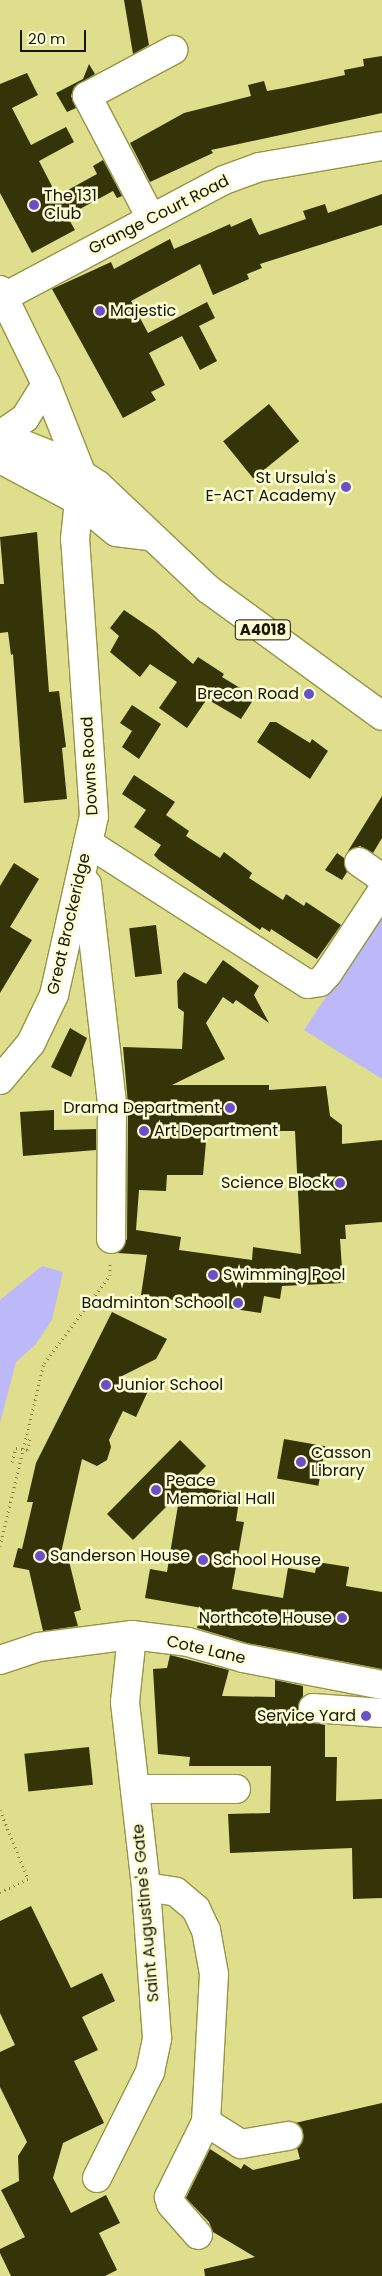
<!DOCTYPE html>
<style>
body{margin:0}
#map{position:relative;width:382px;height:2276px;overflow:hidden;background:#dede8c;font-family:Poppins,sans-serif}
div>[style]{position:absolute}
.green>*{inset:0;background:#bdb8f7}
.building>*{inset:0;background:#353408;transform-origin:0 0}
.path>*{height:3px;margin-top:-1.5px;transform-origin:0;background:repeating-linear-gradient(90deg,#80804a 0 1px,transparent 0 5px)}
.roads{filter:drop-shadow(1px 0 #969545) drop-shadow(-1px 0 #969545) drop-shadow(0 1px #969545) drop-shadow(0 -1px #969545)}
.minor>*{height:28px;margin:-14px;padding:0 14px;transform-origin:14px;border-radius:14px;background:#fff}
.major>*{height:28px;margin:-14px;padding:0 14px;transform-origin:14px;border-radius:14px;background:#fff}
.path-bridge>*{height:3px;margin-top:-1.5px;transform-origin:0;background:repeating-linear-gradient(90deg,#80804a 0 1px,transparent 0 5px)}
.dots>*{width:14px;height:14px;translate:-50% -50%;box-sizing:border-box;border:2px solid #fcfdd5;border-radius:50%}
span{translate:-50% -50%;white-space:nowrap;text-align:center;line-height:1.15;-webkit-text-stroke:5px #fcfdd5;paint-order:stroke}
.shield-label span{padding:1px 4px;background:#fcfdd5;border:1px solid;border-radius:4px;-webkit-text-stroke-width:0}
.shield-label{font-size:15px;color:#161600;font-weight:700}
.poi-label{font-size:16px;color:#161600}
.left{translate:0 -50%;text-align:left}
.right{translate:-100% -50%;text-align:right}
.street-label{font-size:16px;color:#161600}
.scale{position:absolute;left:20px;top:30px;width:66px;height:22px;box-sizing:border-box;border:2px solid #161600;border-top:0;padding-left:6px;font-size:15px;line-height:18px;white-space:nowrap;color:#161600;-webkit-text-stroke:4px #fcfdd5;paint-order:stroke}
</style>
<div id="map">
<div class="green">
<div style="clip-path:polygon(382px 912px,382px 1079px,304px 1030px)"></div>
<div style="clip-path:polygon(42px 1266px,63px 1272px,52px 1320px,35px 1345px,16px 1362px,0 1423px,0 1300px)"></div>
</div>
<div class="building">
<div style="clip-path:polygon(124px 0,141px 0,149px 45px,133px 54px)"></div>
<div style="clip-path:polygon(382px 56px,382px 113px,211px 150px,213px 153px,150px 182px,130px 143px,184px 113px,251px 96px,248px 85px,264px 81px,267px 91px,284px 88px,345px 75px,344px 70px,364px 66px,363px 59px)"></div>
<div style="clip-path:polygon(89px 64px,95px 74px,74px 87px,71px 96px,76px 108px,67px 112px,56px 93px,83px 79px)"></div>
<div style="clip-path:polygon(27px 73px,38px 95px,12px 108px,31px 145px,66px 127px,74px 142px,39px 161px,57px 196px,97px 174px,93px 166px,103px 160px,122px 196px,117px 198px,113px 191px,67px 216px,75px 230px,32px 253px,0 193px,0 84px)"></div>
<div style="clip-path:polygon(382px 194px,382px 225px,260px 264px,262px 268px,247px 274px,249px 279px,213px 295px,200px 264px,131px 301px,148px 333px,207px 302px,215px 318px,199px 326px,217px 361px,200px 370px,182px 336px,149px 353px,165px 385px,151px 392px,156px 400px,123px 418px,52px 289px,111px 262px,114px 269px,170px 239px,174px 249px,230px 224px,231px 227px,251px 218px,259px 235px,306px 219px,303px 211px,325px 204px,328px 213px)"></div>
<div style="left:269px;top:404px;width:48px;height:59px;rotate:51deg"></div>
<div style="clip-path:polygon(37px 532px,49px 692px,59px 691px,66px 747px,62px 748px,67px 799px,24px 803px,13px 654px,11px 655px,8px 632px,0 633px,0 584px,4px 584px,0 537px)"></div>
<div style="clip-path:polygon(124px 610px,155px 631px,193px 664px,198px 657px,224px 674px,222px 677px,255px 697px,241px 719px,207px 699px,187px 728px,159px 708px,177px 682px,150px 664px,140px 677px,110px 652px,119px 636px,110px 628px)"></div>
<div style="clip-path:polygon(132px 705px,161px 724px,139px 759px,122px 747px,132px 731px,120px 723px)"></div>
<div style="clip-path:polygon(270px 722px,276px 722px,310px 743px,312px 739px,328px 751px,310px 779px,257px 742px)"></div>
<div style="clip-path:polygon(134px 775px,175px 802px,166px 815px,189px 831px,186px 836px,220px 858px,224px 852px,252px 873px,249px 878px,283px 900px,286px 894px,304px 906px,306px 902px,341px 925px,317px 959px,271px 929px,270px 932px,262px 927px,260px 930px,159px 860px,154px 855px,161px 845px,134px 827px,146px 810px,122px 794px)"></div>
<div style="clip-path:polygon(382px 796px,382px 838px,373px 853px,360px 846px,348px 851px)"></div>
<div style="clip-path:polygon(337px 853px,344px 858px,347px 872px,342px 880px,325px 870px)"></div>
<div style="clip-path:polygon(14px 863px,39px 879px,10px 927px,32px 940px,0 993px,0 886px)"></div>
<div style="left:156px;top:925px;width:49px;height:27px;rotate:83deg"></div>
<div style="clip-path:polygon(evenodd,223px 960px,259px 986px,254px 995px,269px 1023px,236px 1000px,233px 1004px,223px 997px,206px 1023px,225px 1059px,172px 1085px,269px 1085px,269px 1090px,326px 1086px,330px 1116px,342px 1125px,342px 1144px,382px 1140px,382px 1222px,345px 1225px,346px 1239px,340px 1239px,343px 1283px,282px 1286px,280px 1299px,264px 1296px,261px 1313px,141px 1295px,147px 1255px,118px 1253px,127px 1239px,128px 1108px,135px 1107px,128px 1104px,123px 1047px,182px 1049px,184px 1012px,178px 1008px,177px 981px,184px 972px,206px 984px,223px 960px,207px 1131px,295px 1131px,301px 1254px,253px 1247px,252px 1260px,179px 1250px,181px 1237px,136px 1230px,139px 1190px,166px 1191px,167px 1175px,203px 1175px,207px 1131px)"></div>
<div style="clip-path:polygon(70px 1028px,87px 1038px,71px 1077px,51px 1067px)"></div>
<div style="clip-path:polygon(54px 1110px,54px 1130px,96px 1129px,96px 1150px,23px 1156px,20px 1112px)"></div>
<div style="clip-path:polygon(112px 1312px,167px 1339px,156px 1359px,120px 1377px,148px 1391px,136px 1417px,123px 1411px,109px 1440px,111px 1447px,107px 1460px,97px 1466px,82px 1459px,59px 1562px,67px 1553px,81px 1610px,74px 1612px,78px 1626px,43px 1631px,29px 1570px,13px 1567px,18px 1548px,22px 1549px,33px 1502px,27px 1502px,36px 1463px)"></div>
<div style="left:284px;top:1439px;width:42px;height:40px;rotate:10deg"></div>
<div style="clip-path:polygon(180px 1440px,206px 1466px,187px 1485px,240px 1494px,236px 1521px,244px 1522px,232px 1589px,283px 1598px,288px 1568px,315px 1573px,317px 1562px,349px 1567px,346px 1586px,382px 1592px,382px 1669px,247px 1643px,197px 1628px,202px 1608px,145px 1598px,150px 1569px,167px 1572px,180px 1493px,133px 1540px,107px 1514px)"></div>
<div style="clip-path:polygon(170px 1655px,229px 1670px,222px 1696px,275px 1697px,275px 1680px,303px 1686px,303px 1696px,298px 1706px,299px 1714px,305px 1721px,325px 1725px,325px 1757px,337px 1757px,336px 1801px,382px 1799px,382px 1898px,353px 1899px,352px 1848px,230px 1853px,228px 1814px,270px 1813px,271px 1766px,189px 1766px,190px 1757px,158px 1754px,153px 1669px,167px 1668px)"></div>
<div style="left:89px;top:1747px;width:38px;height:65px;rotate:84deg"></div>
<div style="clip-path:polygon(31px 1906px,71px 1988px,102px 1973px,115px 2001px,82px 2017px,98px 2050px,74px 2061px,104px 2123px,63px 2143px,53px 2178px,71px 2213px,106px 2195px,120px 2223px,99px 2233px,117px 2270px,105px 2276px,11px 2276px,0 2253px,0 2249px,25px 2237px,1px 2190px,19px 2181px,18px 2156px,27px 2142px,0 2087px,0 2052px,15px 2045px,0 2013px,0 1921px)"></div>
<div style="clip-path:polygon(382px 2103px,382px 2276px,205px 2276px,204px 2269px,255px 2257px,213px 2232px,209px 2222px,186px 2198px,210px 2149px,241px 2169px,244px 2164px,253px 2170px,300px 2159px,297px 2148px,303px 2134px,295px 2123px)"></div>
</div>
<div class="path">
<div style="left:0;top:1546px;width:188px;rotate:-76.5deg"></div>
<div style="left:44px;top:1363px;width:110px;rotate:-53.1deg"></div>
<div style="left:110px;top:1275px;width:14px;rotate:-90deg"></div>
<div style="left:0;top:1810px;width:74px;rotate:67.9deg"></div>
<div style="left:28px;top:1879px;width:31px;rotate:155deg"></div>
</div>
<div class="roads">
<div class="minor">
<div style="left:151px;top:218px;width:138px;rotate:-117.7deg"></div>
<div style="left:87px;top:96px;width:98px;rotate:-28.1deg"></div>
<div style="left:4px;top:297px;width:249px;rotate:-28deg"></div>
<div style="left:224px;top:180px;width:38px;rotate:-20deg"></div>
<div style="left:260px;top:167px;width:124px;rotate:-9.8deg"></div>
<div style="left:88px;top:843px;width:261px;rotate:32.7deg"></div>
<div style="left:308px;top:984px;width:12px;rotate:-9deg"></div>
<div style="left:320px;top:982px;width:12px;rotate:-48deg"></div>
<div style="left:328px;top:973px;width:98px;rotate:-56.6deg"></div>
<div style="left:359px;top:862px;width:28px;rotate:35deg"></div>
<div style="left:87px;top:884px;width:221px;rotate:83.5deg"></div>
<div style="left:112px;top:1104px;width:135px;rotate:90.4deg"></div>
<div style="left:0;top:1080px;width:48px;rotate:-50deg"></div>
<div style="left:31px;top:1043px;width:53px;rotate:-64.4deg"></div>
<div style="left:54px;top:995px;width:183px;rotate:-77.4deg"></div>
<div style="left:94px;top:816px;width:278px;rotate:-93.9deg"></div>
<div style="left:75px;top:539px;width:58px;rotate:-84.1deg"></div>
<div style="left:0;top:1660px;width:41px;rotate:-18.4deg"></div>
<div style="left:39px;top:1647px;width:94px;rotate:-7.4deg"></div>
<div style="left:132px;top:1635px;width:56px;rotate:7.1deg"></div>
<div style="left:188px;top:1642px;width:57px;rotate:16.2deg"></div>
<div style="left:243px;top:1658px;width:142px;rotate:11deg"></div>
<div style="left:313px;top:1708px;width:69px;rotate:4.1deg"></div>
<div style="left:135px;top:1789px;width:101px"></div>
<div style="left:146px;top:1887px;width:30px;rotate:9deg"></div>
<div style="left:176px;top:1892px;width:26px;rotate:40deg"></div>
<div style="left:196px;top:1909px;width:23px;rotate:65deg"></div>
<div style="left:206px;top:1930px;width:45px;rotate:79.7deg"></div>
<div style="left:214px;top:1974px;width:148px;rotate:93.1deg"></div>
<div style="left:206px;top:2122px;width:84px;rotate:116.3deg"></div>
<div style="left:169px;top:2197px;width:7px;rotate:74deg"></div>
<div style="left:171px;top:2204px;width:41px;rotate:48.9deg"></div>
<div style="left:206px;top:2122px;width:41px;rotate:32.2deg"></div>
<div style="left:241px;top:2144px;width:48px;rotate:-9.7deg"></div>
<div style="left:97px;top:2178px;width:119px;rotate:-63.4deg"></div>
<div style="left:150px;top:2072px;width:35px;rotate:-78deg"></div>
<div style="left:157px;top:2038px;width:151px;rotate:-94.2deg"></div>
<div style="left:146px;top:1887px;width:186px;rotate:-96.5deg"></div>
<div style="left:125px;top:1702px;width:67px;rotate:-84deg"></div>
</div>
<div class="major">
<div style="left:0;top:290px;width:105px;rotate:63.9deg"></div>
<div style="left:46px;top:384px;width:98px;rotate:68.4deg"></div>
<div style="left:0;top:435px;width:30px;rotate:-34deg"></div>
<div style="left:25px;top:418px;width:40px;rotate:-58deg"></div>
<div style="left:0;top:442px;width:15px;rotate:-4deg"></div>
<div style="left:15px;top:441px;width:43px;rotate:21.8deg"></div>
<div style="left:55px;top:457px;width:51px;rotate:33.1deg"></div>
<div style="left:98px;top:485px;width:151px;rotate:43.4deg"></div>
<div style="left:208px;top:589px;width:215px;rotate:36.1deg"></div>
<div style="left:0;top:459px;width:87px;rotate:28deg"></div>
<div style="left:77px;top:500px;width:50px;rotate:39.4deg"></div>
<div style="left:116px;top:532px;width:35px;rotate:7deg"></div>
</div>
</div>
<div class="path-bridge">
<div style="left:12px;top:1462px;width:15px;rotate:-74deg"></div>
<div style="left:16px;top:1448px;width:12px;rotate:9deg"></div>
<div style="left:28px;top:1450px;width:12px;rotate:-81deg"></div>
</div>
<div class="dots">
<div style="left:34px;top:205px;background:#694fc8"></div>
<div style="left:100px;top:311px;background:#694fc8"></div>
<div style="left:346px;top:487px;background:#694fc8"></div>
<div style="left:309px;top:694px;background:#694fc8"></div>
<div style="left:230px;top:1108px;background:#694fc8"></div>
<div style="left:144px;top:1131px;background:#694fc8"></div>
<div style="left:340px;top:1183px;background:#694fc8"></div>
<div style="left:213px;top:1275px;background:#694fc8"></div>
<div style="left:238px;top:1303px;background:#694fc8"></div>
<div style="left:106px;top:1385px;background:#694fc8"></div>
<div style="left:301px;top:1462px;background:#694fc8"></div>
<div style="left:156px;top:1490px;background:#694fc8"></div>
<div style="left:40px;top:1556px;background:#694fc8"></div>
<div style="left:203px;top:1560px;background:#694fc8"></div>
<div style="left:342px;top:1618px;background:#694fc8"></div>
<div style="left:366px;top:1716px;background:#694fc8"></div>
</div>
<div class="shield-label">
<span style="left:263px;top:630px">A4018</span>
</div>
<div class="poi-label">
<span class="left" style="left:44px;top:205px">The 131<br>Club</span>
<span class="left" style="left:110px;top:311px">Majestic</span>
<span class="right" style="left:336px;top:487px">St Ursula's<br>E-ACT Academy</span>
<span class="right" style="left:299px;top:694px">Brecon Road</span>
<span class="right" style="left:220px;top:1108px">Drama Department</span>
<span class="left" style="left:154px;top:1131px">Art Department</span>
<span class="right" style="left:330px;top:1183px">Science Block</span>
<span class="left" style="left:223px;top:1275px">Swimming Pool</span>
<span class="right" style="left:228px;top:1303px">Badminton School</span>
<span class="left" style="left:116px;top:1385px">Junior School</span>
<span class="left" style="left:311px;top:1462px">Casson<br>Library</span>
<span class="left" style="left:166px;top:1490px">Peace<br>Memorial Hall</span>
<span class="left" style="left:50px;top:1556px">Sanderson House</span>
<span class="left" style="left:213px;top:1560px">School House</span>
<span class="right" style="left:332px;top:1618px">Northcote House</span>
<span class="right" style="left:356px;top:1716px">Service Yard</span>
</div>
<div class="street-label">
<span style="left:159px;top:215px;rotate:-27deg">Grange Court Road</span>
<span style="left:90px;top:766px;rotate:-93deg">Downs Road</span>
<span style="left:69px;top:924px;rotate:-77deg">Great Brockeridge</span>
<span style="left:206px;top:1650px;rotate:13deg">Cote Lane</span>
<span style="left:146px;top:1913px;rotate:-95deg">Saint Augustine's Gate</span>
</div>
<div class="scale">20 m</div>
</div>
